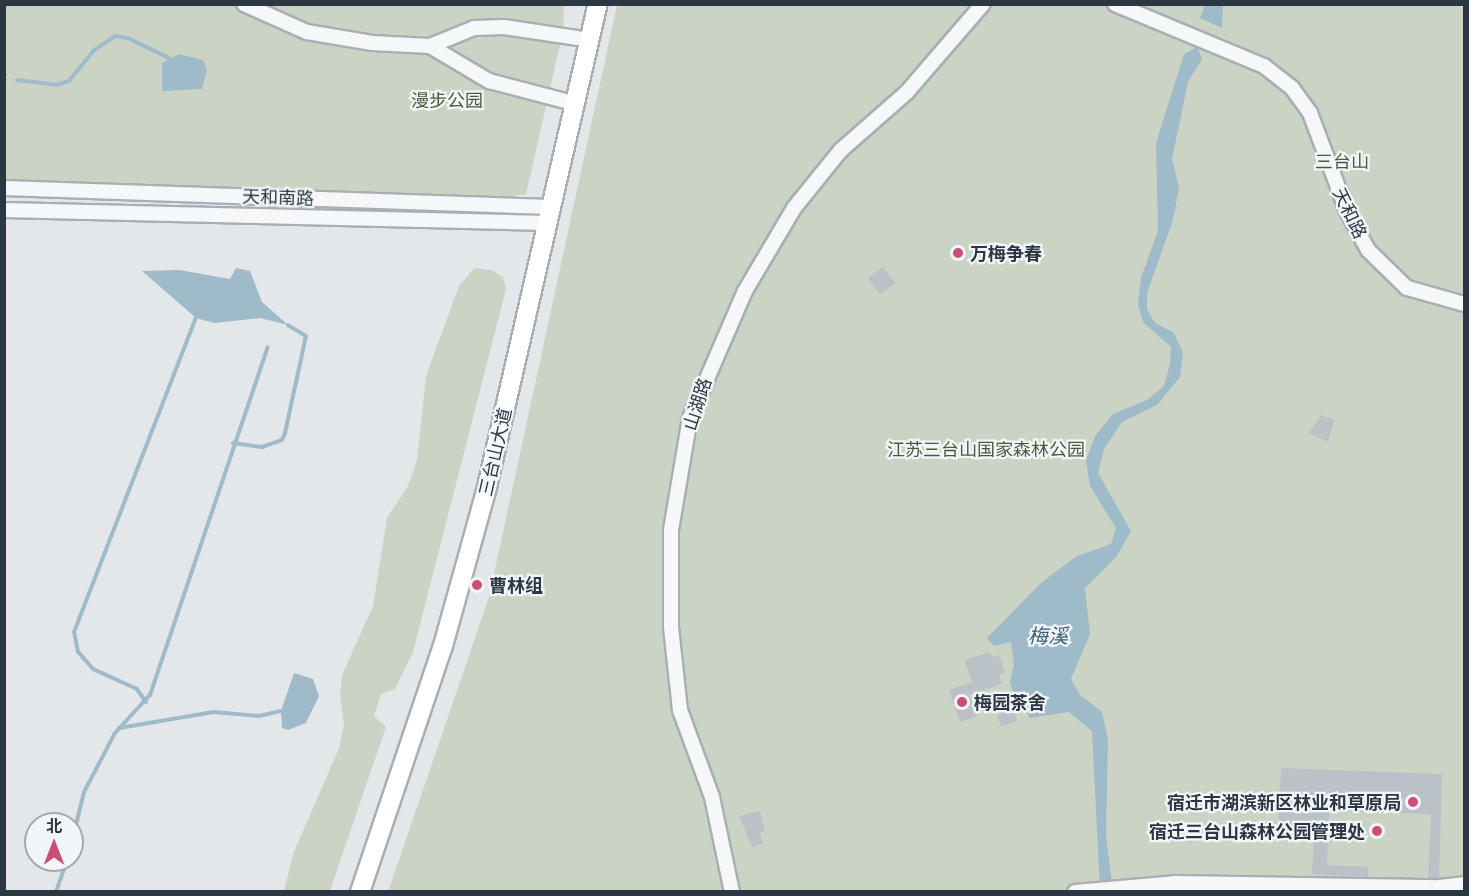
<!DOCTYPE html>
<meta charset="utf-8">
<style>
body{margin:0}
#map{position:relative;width:1469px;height:896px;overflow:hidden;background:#e3e7ea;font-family:"Noto Sans","Noto Sans SC",sans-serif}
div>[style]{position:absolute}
.green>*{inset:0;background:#cbd4c4}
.water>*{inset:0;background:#9fbac9}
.stream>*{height:4px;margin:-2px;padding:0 2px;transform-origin:2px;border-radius:2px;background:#9fbac9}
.building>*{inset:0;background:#bac1c7;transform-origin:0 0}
.roads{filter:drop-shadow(2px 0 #a8afb4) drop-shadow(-2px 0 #a8afb4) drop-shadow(0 2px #a8afb4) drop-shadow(0 -2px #a8afb4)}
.minor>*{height:14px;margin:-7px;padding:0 7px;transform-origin:7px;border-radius:7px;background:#f6f7f9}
.major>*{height:18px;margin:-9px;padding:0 9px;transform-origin:9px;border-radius:9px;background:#fff}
.dots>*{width:16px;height:16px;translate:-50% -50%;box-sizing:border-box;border:3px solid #f3f6f8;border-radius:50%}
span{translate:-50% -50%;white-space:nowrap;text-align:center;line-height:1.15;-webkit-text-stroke:4.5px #f3f6f8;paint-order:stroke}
.park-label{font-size:18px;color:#465d39}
.street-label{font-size:18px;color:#2b3742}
.poi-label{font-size:18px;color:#2b3742;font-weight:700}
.left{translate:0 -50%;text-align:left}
.right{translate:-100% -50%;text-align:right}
.water-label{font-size:20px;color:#375d75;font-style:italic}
.frame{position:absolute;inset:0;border:6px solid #2b3742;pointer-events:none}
.north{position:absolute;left:24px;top:812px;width:60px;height:60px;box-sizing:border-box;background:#f3f6f8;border:2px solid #a3aaaf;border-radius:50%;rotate:0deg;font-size:16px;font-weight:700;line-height:24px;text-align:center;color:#2b3742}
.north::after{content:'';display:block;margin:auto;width:21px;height:27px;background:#ca4e75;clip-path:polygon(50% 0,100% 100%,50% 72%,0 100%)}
</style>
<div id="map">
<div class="green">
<div style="clip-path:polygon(5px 5px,564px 5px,563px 32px,526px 194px,497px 198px,5px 180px)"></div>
<div style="clip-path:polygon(617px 5px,1464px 5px,1464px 891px,388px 892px,489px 597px)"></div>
<div style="clip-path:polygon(474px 268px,492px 270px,503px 277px,506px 289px,413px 652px,395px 689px,381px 694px,374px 716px,386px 727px,330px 891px,284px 891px,293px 854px,339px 748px,344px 725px,340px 694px,342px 675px,373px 606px,387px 518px,407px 488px,417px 460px,426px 376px,459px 286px)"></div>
</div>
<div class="water">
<div style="clip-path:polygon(1205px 5px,1223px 5px,1222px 28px,1200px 18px)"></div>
<div style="clip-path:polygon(1197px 47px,1202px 59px,1188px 82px,1172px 159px,1179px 188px,1173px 220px,1147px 293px,1147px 309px,1155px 323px,1174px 333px,1183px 353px,1180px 377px,1157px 405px,1122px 422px,1104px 449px,1098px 473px,1131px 531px,1117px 556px,1085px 588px,1090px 634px,1071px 679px,1080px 695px,1102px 712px,1108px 740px,1106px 836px,1113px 891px,1100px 891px,1092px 731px,1069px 712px,1029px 718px,1024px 697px,1014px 698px,1010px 681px,1014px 664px,1011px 642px,994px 646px,987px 638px,1042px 582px,1077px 556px,1111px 544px,1116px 528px,1090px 486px,1086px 461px,1095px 436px,1113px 414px,1147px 400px,1164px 386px,1170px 364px,1171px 347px,1143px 322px,1138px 304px,1141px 278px,1158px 230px,1156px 143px,1184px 54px)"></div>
<div style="clip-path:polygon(179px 54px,203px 60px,207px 70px,202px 89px,162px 91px,162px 63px)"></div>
<div style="clip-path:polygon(236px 268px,250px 271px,262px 302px,288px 325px,260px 318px,214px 323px,196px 318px,142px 271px,179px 270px,230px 279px)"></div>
<div style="clip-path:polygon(294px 673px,313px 679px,319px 696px,306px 723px,288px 730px,282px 728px,281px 711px)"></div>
</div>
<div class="stream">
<div style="left:4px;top:75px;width:1px"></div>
<div style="left:17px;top:80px;width:39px;rotate:7deg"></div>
<div style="left:56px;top:85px;width:14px;rotate:-17deg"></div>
<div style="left:69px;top:81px;width:38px;rotate:-51deg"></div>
<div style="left:93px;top:51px;width:27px;rotate:-34deg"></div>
<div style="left:115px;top:36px;width:13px;rotate:9deg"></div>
<div style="left:128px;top:38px;width:46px;rotate:26deg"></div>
<div style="left:233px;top:443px;width:29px;rotate:8deg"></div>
<div style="left:262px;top:447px;width:21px;rotate:-19deg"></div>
<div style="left:282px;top:440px;width:8px;rotate:-67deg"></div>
<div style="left:285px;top:433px;width:99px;rotate:-77.8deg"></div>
<div style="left:306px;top:336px;width:21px;rotate:-149deg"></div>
<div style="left:146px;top:702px;width:16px;rotate:-125deg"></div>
<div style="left:137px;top:689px;width:48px;rotate:-155.6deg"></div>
<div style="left:93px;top:669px;width:23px;rotate:-131deg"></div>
<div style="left:78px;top:652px;width:20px;rotate:-101deg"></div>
<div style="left:74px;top:632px;width:337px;rotate:-68.8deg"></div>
<div style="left:119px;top:728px;width:96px;rotate:-9.6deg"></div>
<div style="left:214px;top:712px;width:45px;rotate:5.1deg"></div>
<div style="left:259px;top:716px;width:23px;rotate:-13deg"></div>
<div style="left:72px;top:841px;width:50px;rotate:-76.2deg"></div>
<div style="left:84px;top:792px;width:67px;rotate:-62.3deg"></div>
<div style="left:115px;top:733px;width:52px;rotate:-47.4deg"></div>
<div style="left:150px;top:695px;width:367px;rotate:-71.3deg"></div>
<div style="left:56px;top:892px;width:34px;rotate:-71deg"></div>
</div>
<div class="building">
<div style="left:883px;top:267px;width:20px;height:19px;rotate:53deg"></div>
<div style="clip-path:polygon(1321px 415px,1334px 420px,1328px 442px,1309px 433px)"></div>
<div style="clip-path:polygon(990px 652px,992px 657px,999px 655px,1005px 673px,999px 675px,1002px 684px,969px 695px,977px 716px,960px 722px,949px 690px,972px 682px,964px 660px)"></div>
<div style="clip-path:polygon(1013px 708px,1017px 721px,1001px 727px,997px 715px)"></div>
<div style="clip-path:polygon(1281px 768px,1442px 774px,1439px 878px,1428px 878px,1431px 814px,1329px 811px,1327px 865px,1368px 867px,1368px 877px,1312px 874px,1314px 835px,1278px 834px)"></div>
<div style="clip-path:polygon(760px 811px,765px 831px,760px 832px,763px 844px,752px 847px,739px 816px)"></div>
</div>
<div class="roads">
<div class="minor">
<div style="left:244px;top:4px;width:69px;rotate:24deg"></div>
<div style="left:307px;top:32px;width:66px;rotate:9.6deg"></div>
<div style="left:372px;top:43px;width:58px;rotate:3deg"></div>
<div style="left:430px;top:46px;width:48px;rotate:-22.2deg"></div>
<div style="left:474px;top:28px;width:30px;rotate:-2deg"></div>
<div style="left:504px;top:27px;width:75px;rotate:8.5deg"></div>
<div style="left:1115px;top:4px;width:161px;rotate:22.6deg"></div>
<div style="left:1264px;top:66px;width:36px;rotate:38deg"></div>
<div style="left:1292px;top:88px;width:31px;rotate:54deg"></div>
<div style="left:1310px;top:113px;width:105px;rotate:69.3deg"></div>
<div style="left:1347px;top:211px;width:44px;rotate:61.7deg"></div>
<div style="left:1368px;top:250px;width:54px;rotate:44.3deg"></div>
<div style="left:1407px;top:288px;width:59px;rotate:15.7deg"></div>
<div style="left:430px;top:46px;width:69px;rotate:30.7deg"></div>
<div style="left:489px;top:81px;width:79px;rotate:14.7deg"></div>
<div style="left:4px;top:188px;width:547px;rotate:1.99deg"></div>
<div style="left:4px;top:210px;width:544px;rotate:1.37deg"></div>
<div style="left:732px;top:892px;width:97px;rotate:-101.9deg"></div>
<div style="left:712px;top:797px;width:93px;rotate:-110.2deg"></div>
<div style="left:680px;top:710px;width:83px;rotate:-96.2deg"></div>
<div style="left:671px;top:627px;width:97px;rotate:-90deg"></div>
<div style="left:671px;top:530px;width:114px;rotate:-80.4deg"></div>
<div style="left:690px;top:418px;width:138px;rotate:-66.6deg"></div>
<div style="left:745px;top:291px;width:96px;rotate:-59.4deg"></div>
<div style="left:794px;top:208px;width:75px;rotate:-51deg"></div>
<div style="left:841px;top:150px;width:88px;rotate:-41.3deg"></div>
<div style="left:907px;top:92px;width:116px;rotate:-49.2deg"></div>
<div style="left:1075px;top:892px;width:100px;rotate:-5.1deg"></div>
<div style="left:1175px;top:883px;width:265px;rotate:0.9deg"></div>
<div style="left:1440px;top:887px;width:24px;rotate:-7deg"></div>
</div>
<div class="major">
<div style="left:360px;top:892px;width:260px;rotate:-71.4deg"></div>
<div style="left:443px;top:646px;width:165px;rotate:-74.5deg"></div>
<div style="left:487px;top:487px;width:496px;rotate:-77.1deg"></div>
</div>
</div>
<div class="dots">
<div style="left:958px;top:253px;background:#ca4e75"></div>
<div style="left:477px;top:585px;background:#ca4e75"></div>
<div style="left:962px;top:702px;background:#ca4e75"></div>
<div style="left:1413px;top:802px;background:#ca4e75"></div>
<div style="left:1377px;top:831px;background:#ca4e75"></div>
</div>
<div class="park-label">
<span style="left:447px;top:100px">漫步公园</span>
<span style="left:1342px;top:161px">三台山</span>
<span style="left:986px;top:449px">江苏三台山国家森林公园</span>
</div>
<div class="street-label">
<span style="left:278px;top:197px;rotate:2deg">天和南路</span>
<span style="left:1350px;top:213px;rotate:64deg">天和路</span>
<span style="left:697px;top:404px;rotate:-72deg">山湖路</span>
<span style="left:495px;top:452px;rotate:-77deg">三台山大道</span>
</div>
<div class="poi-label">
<span class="left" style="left:970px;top:253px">万梅争春</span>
<span class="left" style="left:489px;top:585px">曹林组</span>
<span class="left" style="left:974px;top:702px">梅园茶舍</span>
<span class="right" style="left:1401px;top:802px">宿迁市湖滨新区林业和草原局</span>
<span class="right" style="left:1365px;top:831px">宿迁三台山森林公园管理处</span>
</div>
<div class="water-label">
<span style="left:1048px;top:635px">梅溪</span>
</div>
<div class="frame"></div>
<div class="north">北</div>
</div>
